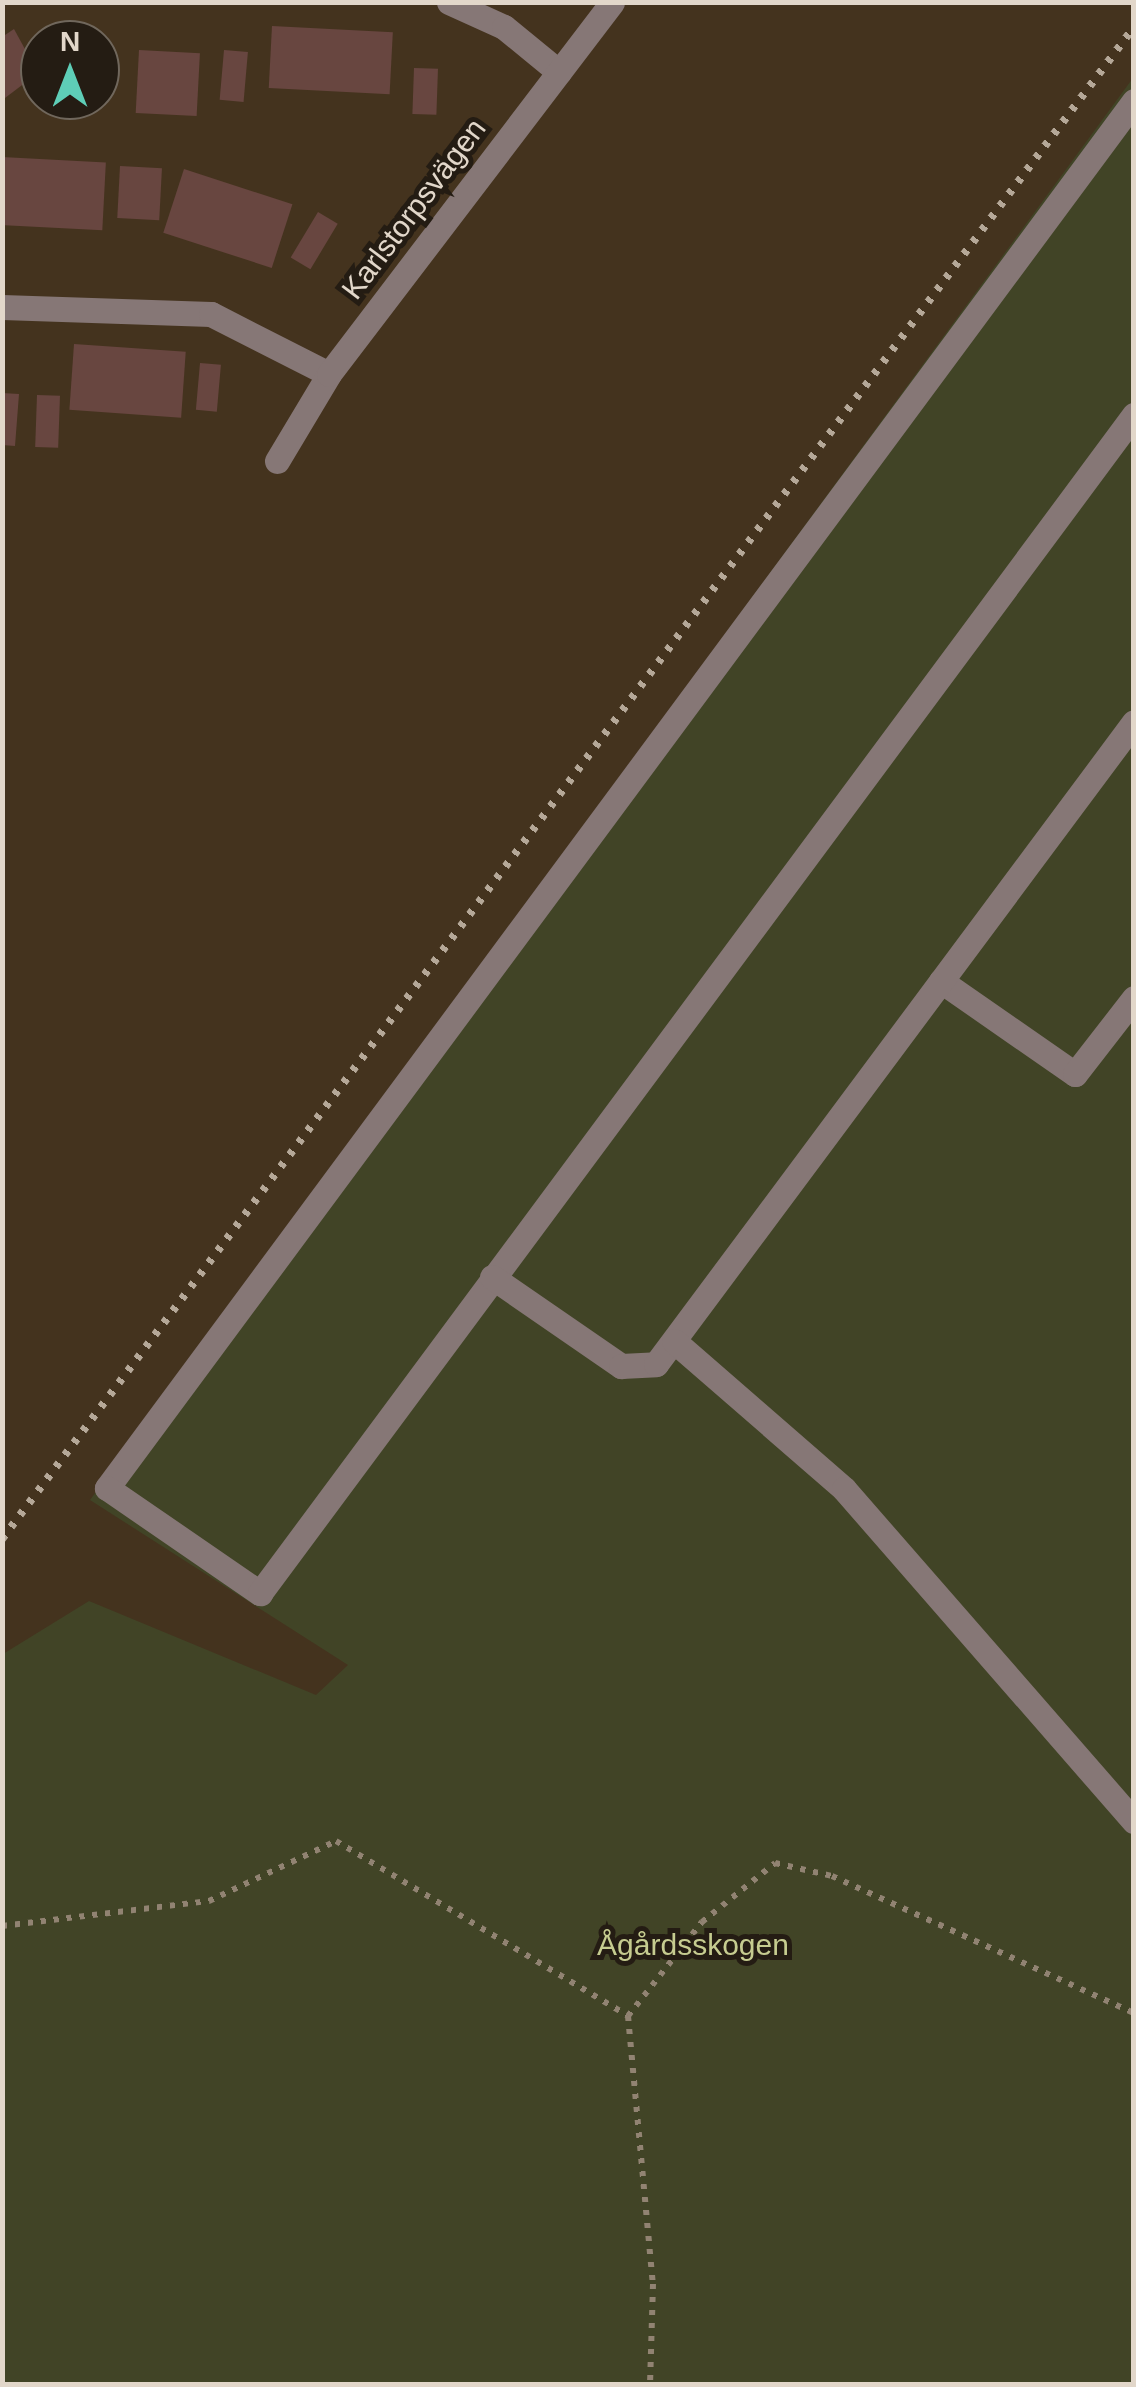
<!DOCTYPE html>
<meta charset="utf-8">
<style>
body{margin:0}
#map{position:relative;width:1136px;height:2387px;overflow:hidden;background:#44331e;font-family:Arial,sans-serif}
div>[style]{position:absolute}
.green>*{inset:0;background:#414426}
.building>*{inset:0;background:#684640;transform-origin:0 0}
.path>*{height:6px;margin-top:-3px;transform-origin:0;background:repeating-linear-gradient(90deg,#918372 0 5px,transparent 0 13px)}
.minor>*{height:25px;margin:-12.5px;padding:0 12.5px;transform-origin:12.5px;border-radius:12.5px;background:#867776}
.rail>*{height:8px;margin-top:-4px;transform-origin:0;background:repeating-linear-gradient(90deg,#b5a898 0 5px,transparent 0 15px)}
span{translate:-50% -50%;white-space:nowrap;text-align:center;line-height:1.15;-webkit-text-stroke:10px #241c13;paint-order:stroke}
.street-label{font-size:30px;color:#e2d7ca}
.park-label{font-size:30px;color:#c6cc90}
.frame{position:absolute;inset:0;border:5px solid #e2d7ca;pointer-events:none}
.north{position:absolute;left:20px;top:20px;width:100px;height:100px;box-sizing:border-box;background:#241c13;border:2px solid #70675c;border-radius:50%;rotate:0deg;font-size:28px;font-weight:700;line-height:40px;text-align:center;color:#e2d7ca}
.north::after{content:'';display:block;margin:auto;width:35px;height:45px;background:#5eceb7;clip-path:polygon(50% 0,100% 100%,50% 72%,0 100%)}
</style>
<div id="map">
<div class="green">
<div style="clip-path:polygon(1133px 78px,1133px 2384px,3px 2384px,3px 1654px,89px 1601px,316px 1695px,348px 1665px,90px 1500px)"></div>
</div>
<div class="building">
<div style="left:272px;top:26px;width:121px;height:62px;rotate:3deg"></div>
<div style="clip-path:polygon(14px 29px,38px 73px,5px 98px,2px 37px)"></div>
<div style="left:139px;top:50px;width:61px;height:63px;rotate:3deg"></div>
<div style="left:224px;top:50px;width:24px;height:50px;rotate:5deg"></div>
<div style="clip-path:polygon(100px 57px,109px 57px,106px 105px,72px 103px,100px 100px)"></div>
<div style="left:414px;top:68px;width:24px;height:46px;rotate:2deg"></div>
<div style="left:2px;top:157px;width:104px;height:68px;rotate:3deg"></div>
<div style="left:120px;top:166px;width:42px;height:52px;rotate:3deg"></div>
<div style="left:184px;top:169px;width:114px;height:67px;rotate:18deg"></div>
<div style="left:318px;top:212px;width:23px;height:53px;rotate:31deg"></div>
<div style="left:74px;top:344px;width:112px;height:66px;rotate:4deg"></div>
<div style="left:200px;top:363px;width:21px;height:47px;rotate:5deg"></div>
<div style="clip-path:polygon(2px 393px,19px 394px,15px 446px,2px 445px)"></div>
<div style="left:37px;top:395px;width:23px;height:52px;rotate:2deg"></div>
</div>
<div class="path">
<div style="left:2px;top:1926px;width:209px;rotate:-6.9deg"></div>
<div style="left:209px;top:1901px;width:140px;rotate:-25.3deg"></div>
<div style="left:336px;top:1841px;width:340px;rotate:30.9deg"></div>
<div style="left:628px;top:2016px;width:120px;rotate:-51.8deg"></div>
<div style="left:702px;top:1922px;width:94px;rotate:-38.9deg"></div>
<div style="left:775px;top:1863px;width:58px;rotate:12.8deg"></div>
<div style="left:832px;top:1876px;width:332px;rotate:24.4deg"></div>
<div style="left:628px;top:2016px;width:269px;rotate:84.7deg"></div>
<div style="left:653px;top:2284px;width:100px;rotate:91.7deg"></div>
</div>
<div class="minor">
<div style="left:449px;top:2px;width:60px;rotate:24.4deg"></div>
<div style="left:504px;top:27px;width:71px;rotate:39.3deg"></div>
<div style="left:1134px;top:101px;width:1726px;rotate:126.52deg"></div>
<div style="left:107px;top:1488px;width:186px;rotate:34.5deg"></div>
<div style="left:260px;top:1593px;width:1467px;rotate:-53.43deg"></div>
<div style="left:2px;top:307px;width:209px;rotate:1.9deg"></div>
<div style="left:211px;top:314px;width:132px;rotate:27deg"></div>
<div style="left:277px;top:461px;width:101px;rotate:-59.1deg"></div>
<div style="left:329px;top:374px;width:467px;rotate:-52.7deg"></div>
<div style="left:941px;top:981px;width:163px;rotate:34.8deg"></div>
<div style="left:1075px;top:1074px;width:96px;rotate:-52.2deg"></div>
<div style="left:492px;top:1277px;width:157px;rotate:34.6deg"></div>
<div style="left:621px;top:1366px;width:35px;rotate:-3deg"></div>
<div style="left:656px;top:1364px;width:800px;rotate:-53.33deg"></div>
<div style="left:674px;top:1341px;width:225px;rotate:41deg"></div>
<div style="left:844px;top:1489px;width:441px;rotate:48.9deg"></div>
</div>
<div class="rail">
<div style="left:2px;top:1539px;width:1889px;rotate:-53.18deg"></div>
</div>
<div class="street-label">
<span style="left:414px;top:209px;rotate:-53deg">Karlstorpsvägen</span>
</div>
<div class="park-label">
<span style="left:693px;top:1945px">Ågårdsskogen</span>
</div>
<div class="frame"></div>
<div class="north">N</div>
</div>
